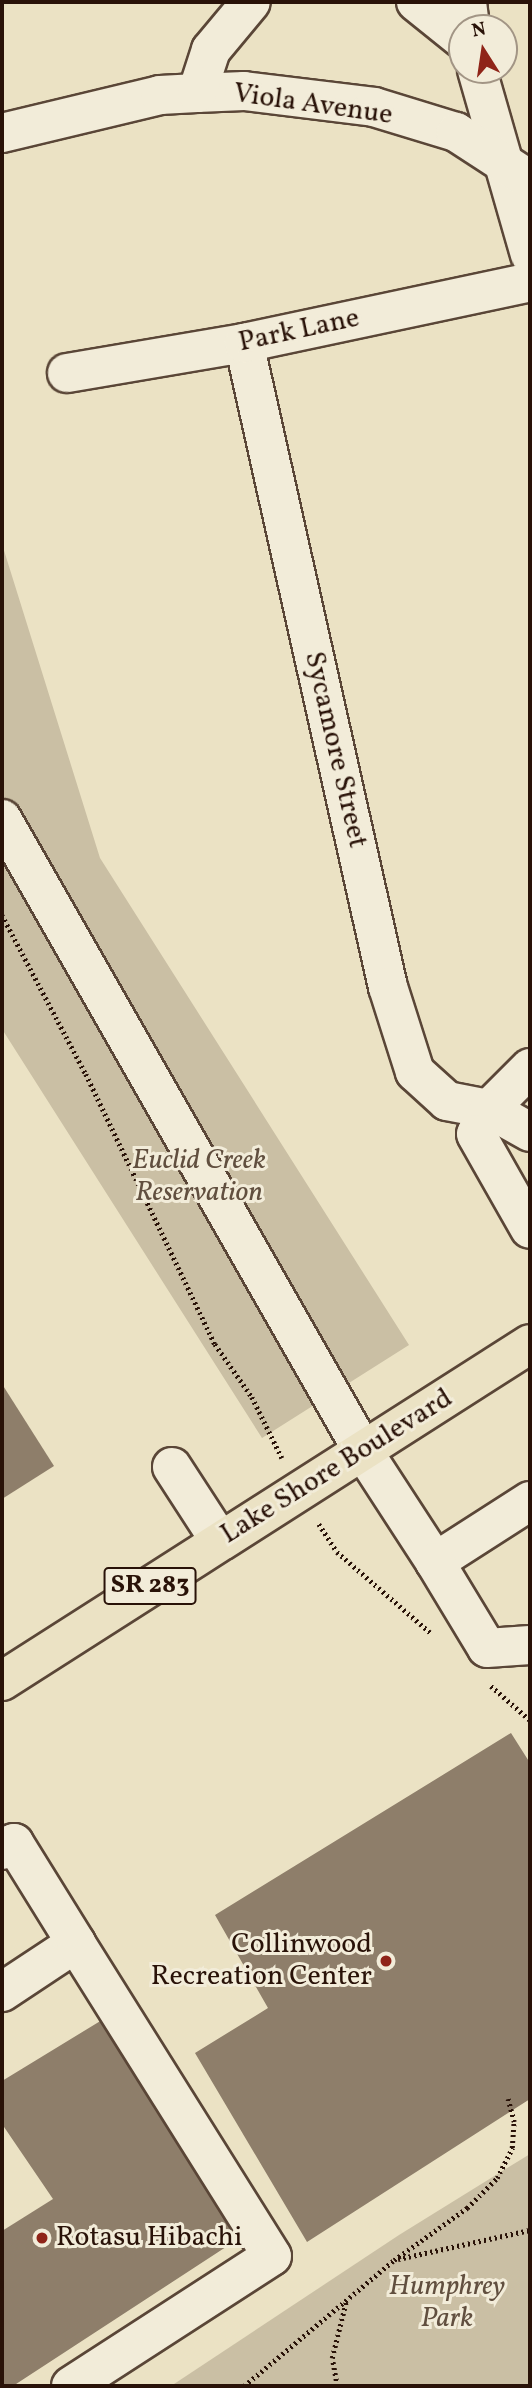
<!DOCTYPE html>
<style>
body{margin:0}
#map{position:relative;width:532px;height:2388px;overflow:hidden;background:#ebe2c4;font-family:Vollkorn,serif}
div>[style]{position:absolute}
.green>*{inset:0;background:#cabfa4}
.building>*{inset:0;background:#8e7e6a}
.path>*{height:4.5px;margin-top:-2.25px;transform-origin:0;background:repeating-linear-gradient(90deg,#291208 0 2px,transparent 0 5.5px)}
.roads{filter:drop-shadow(2px 0 #5a4637) drop-shadow(-2px 0 #5a4637) drop-shadow(0 2px #5a4637) drop-shadow(0 -2px #5a4637)}
.minor>*{height:38px;margin:-19px;padding:0 19px;transform-origin:19px;border-radius:19px;background:#f2ecd9}
.major>*{height:38px;margin:-19px;padding:0 19px;transform-origin:19px;border-radius:19px;background:#ebe2c4}
.dots>*{width:19px;height:19px;translate:-50% -50%;box-sizing:border-box;border:4px solid #f2ecd9;border-radius:50%}
span{translate:-50% -50%;white-space:nowrap;text-align:center;line-height:1.15;-webkit-text-stroke:6px #f2ecd9;paint-order:stroke}
.shield-label span{padding:2px 5px;background:#f2ecd9;border:2px solid;border-radius:5px;-webkit-text-stroke-width:0}
.shield-label{font-size:26px;color:#291208;font-weight:700}
.street-label{font-size:28px;color:#291208}
.park-label{font-size:28px;color:#614f3f;font-style:italic}
.poi-label{font-size:28px;color:#291208}
.right{translate:-100% -50%;text-align:right}
.left{translate:0 -50%;text-align:left}
.frame{position:absolute;inset:0;border:4px solid #291208;pointer-events:none}
.north{position:absolute;left:448px;top:14px;width:70px;height:70px;box-sizing:border-box;background:#f2ecd9;border:2px solid #a29585;border-radius:50%;rotate:348deg;font-size:19px;font-weight:700;line-height:28px;text-align:center;color:#291208}
.north::after{content:'';display:block;margin:auto;width:24px;height:32px;background:#8f2418;clip-path:polygon(50% 0,100% 100%,50% 72%,0 100%)}
</style>
<div id="map">
<div class="green">
<div style="clip-path:polygon(2px 544px,100px 858px,409px 1345px,262px 1438px,2px 1029px)"></div>
<div style="clip-path:polygon(530px 2154px,530px 2386px,171px 2386px,399px 2235px)"></div>
</div>
<div class="building">
<div style="clip-path:polygon(2px 1384px,54px 1466px,2px 1499px)"></div>
<div style="clip-path:polygon(511px 1733px,530px 1763px,530px 2099px,307px 2242px,195px 2053px,268px 2008px,215px 1915px)"></div>
<div style="clip-path:polygon(102px 2020px,230px 2215px,229px 2245px,13px 2386px,2px 2386px,2px 2231px,53px 2199px,2px 2124px,2px 2081px)"></div>
</div>
<div class="path">
<div style="left:2px;top:915px;width:180px;rotate:62.2deg"></div>
<div style="left:86px;top:1074px;width:299px;rotate:64.5deg"></div>
<div style="left:215px;top:1344px;width:65px;rotate:55.1deg"></div>
<div style="left:252px;top:1397px;width:68px;rotate:63.8deg"></div>
<div style="left:319px;top:1524px;width:33px;rotate:57deg"></div>
<div style="left:337px;top:1552px;width:125px;rotate:40.8deg"></div>
<div style="left:491px;top:1686px;width:52px;rotate:41.1deg"></div>
<div style="left:398px;top:2259px;width:135px;rotate:-12.4deg"></div>
<div style="left:244px;top:2386px;width:196px;rotate:-40deg"></div>
<div style="left:394px;top:2260px;width:90px;rotate:-35.5deg"></div>
<div style="left:467px;top:2208px;width:42px;rotate:-45deg"></div>
<div style="left:497px;top:2178px;width:34px;rotate:-63deg"></div>
<div style="left:512px;top:2148px;width:26px;rotate:-86deg"></div>
<div style="left:514px;top:2122px;width:24px;rotate:-105deg"></div>
<div style="left:337px;top:2386px;width:28px;rotate:-100deg"></div>
<div style="left:332px;top:2358px;width:58px;rotate:-76deg"></div>
</div>
<div class="roads">
<div class="minor">
<div style="left:416px;top:2px;width:59px;rotate:38.8deg"></div>
<div style="left:467px;top:2px;width:26px;rotate:83deg"></div>
<div style="left:477px;top:70px;width:192px;rotate:74deg"></div>
<div style="left:197px;top:93px;width:47px;rotate:-2.4deg"></div>
<div style="left:244px;top:91px;width:131px;rotate:7deg"></div>
<div style="left:374px;top:107px;width:86px;rotate:17deg"></div>
<div style="left:456px;top:132px;width:88px;rotate:33deg"></div>
<div style="left:2px;top:133px;width:163px;rotate:-13.5deg"></div>
<div style="left:160px;top:95px;width:37px;rotate:-3deg"></div>
<div style="left:197px;top:93px;width:45px;rotate:-72deg"></div>
<div style="left:211px;top:50px;width:62px;rotate:-50.2deg"></div>
<div style="left:244px;top:343px;width:660px;rotate:77.4deg"></div>
<div style="left:388px;top:987px;width:89px;rotate:72.4deg"></div>
<div style="left:415px;top:1072px;width:43px;rotate:42.2deg"></div>
<div style="left:447px;top:1101px;width:43px;rotate:10.8deg"></div>
<div style="left:489px;top:1109px;width:47px;rotate:29.3deg"></div>
<div style="left:67px;top:373px;width:180px;rotate:-9.6deg"></div>
<div style="left:244px;top:343px;width:292px;rotate:-12deg"></div>
<div style="left:2px;top:819px;width:728px;rotate:60.26deg"></div>
<div style="left:363px;top:1451px;width:132px;rotate:57deg"></div>
<div style="left:530px;top:1068px;width:58px;rotate:135deg"></div>
<div style="left:489px;top:1109px;width:28px;rotate:117deg"></div>
<div style="left:476px;top:1134px;width:109px;rotate:60.4deg"></div>
<div style="left:172px;top:1467px;width:88px;rotate:57deg"></div>
<div style="left:530px;top:1501px;width:113px;rotate:147.3deg"></div>
<div style="left:435px;top:1562px;width:100px;rotate:58.8deg"></div>
<div style="left:487px;top:1648px;width:43px;rotate:-4deg"></div>
<div style="left:2px;top:1850px;width:14px;rotate:-30deg"></div>
<div style="left:14px;top:1843px;width:118px;rotate:58.2deg"></div>
<div style="left:76px;top:1943px;width:89px;rotate:146.5deg"></div>
<div style="left:71px;top:2386px;width:239px;rotate:-32.9deg"></div>
<div style="left:272px;top:2256px;width:369px;rotate:-122.1deg"></div>
</div>
<div class="major">
<div style="left:2px;top:1681px;width:626px;rotate:-32.55deg"></div>
</div>
</div>
<div class="dots">
<div style="left:386px;top:1961px;background:#8f2418"></div>
<div style="left:42px;top:2238px;background:#8f2418"></div>
</div>
<div class="shield-label">
<span style="left:150px;top:1586px">SR 283</span>
</div>
<div class="street-label">
<span style="left:313px;top:105px;rotate:8deg">Viola Avenue</span>
<span style="left:299px;top:331px;rotate:-12deg">Park Lane</span>
<span style="left:335px;top:750px;rotate:77deg">Sycamore Street</span>
<span style="left:337px;top:1467px;rotate:-32deg">Lake Shore Boulevard</span>
</div>
<div class="park-label">
<span style="left:199px;top:1177px">Euclid Creek<br>Reservation</span>
<span style="left:447px;top:2303px">Humphrey<br>Park</span>
</div>
<div class="poi-label">
<span class="right" style="left:372px;top:1961px">Collinwood<br>Recreation Center</span>
<span class="left" style="left:56px;top:2238px">Rotasu Hibachi</span>
</div>
<div class="frame"></div>
<div class="north">N</div>
</div>
